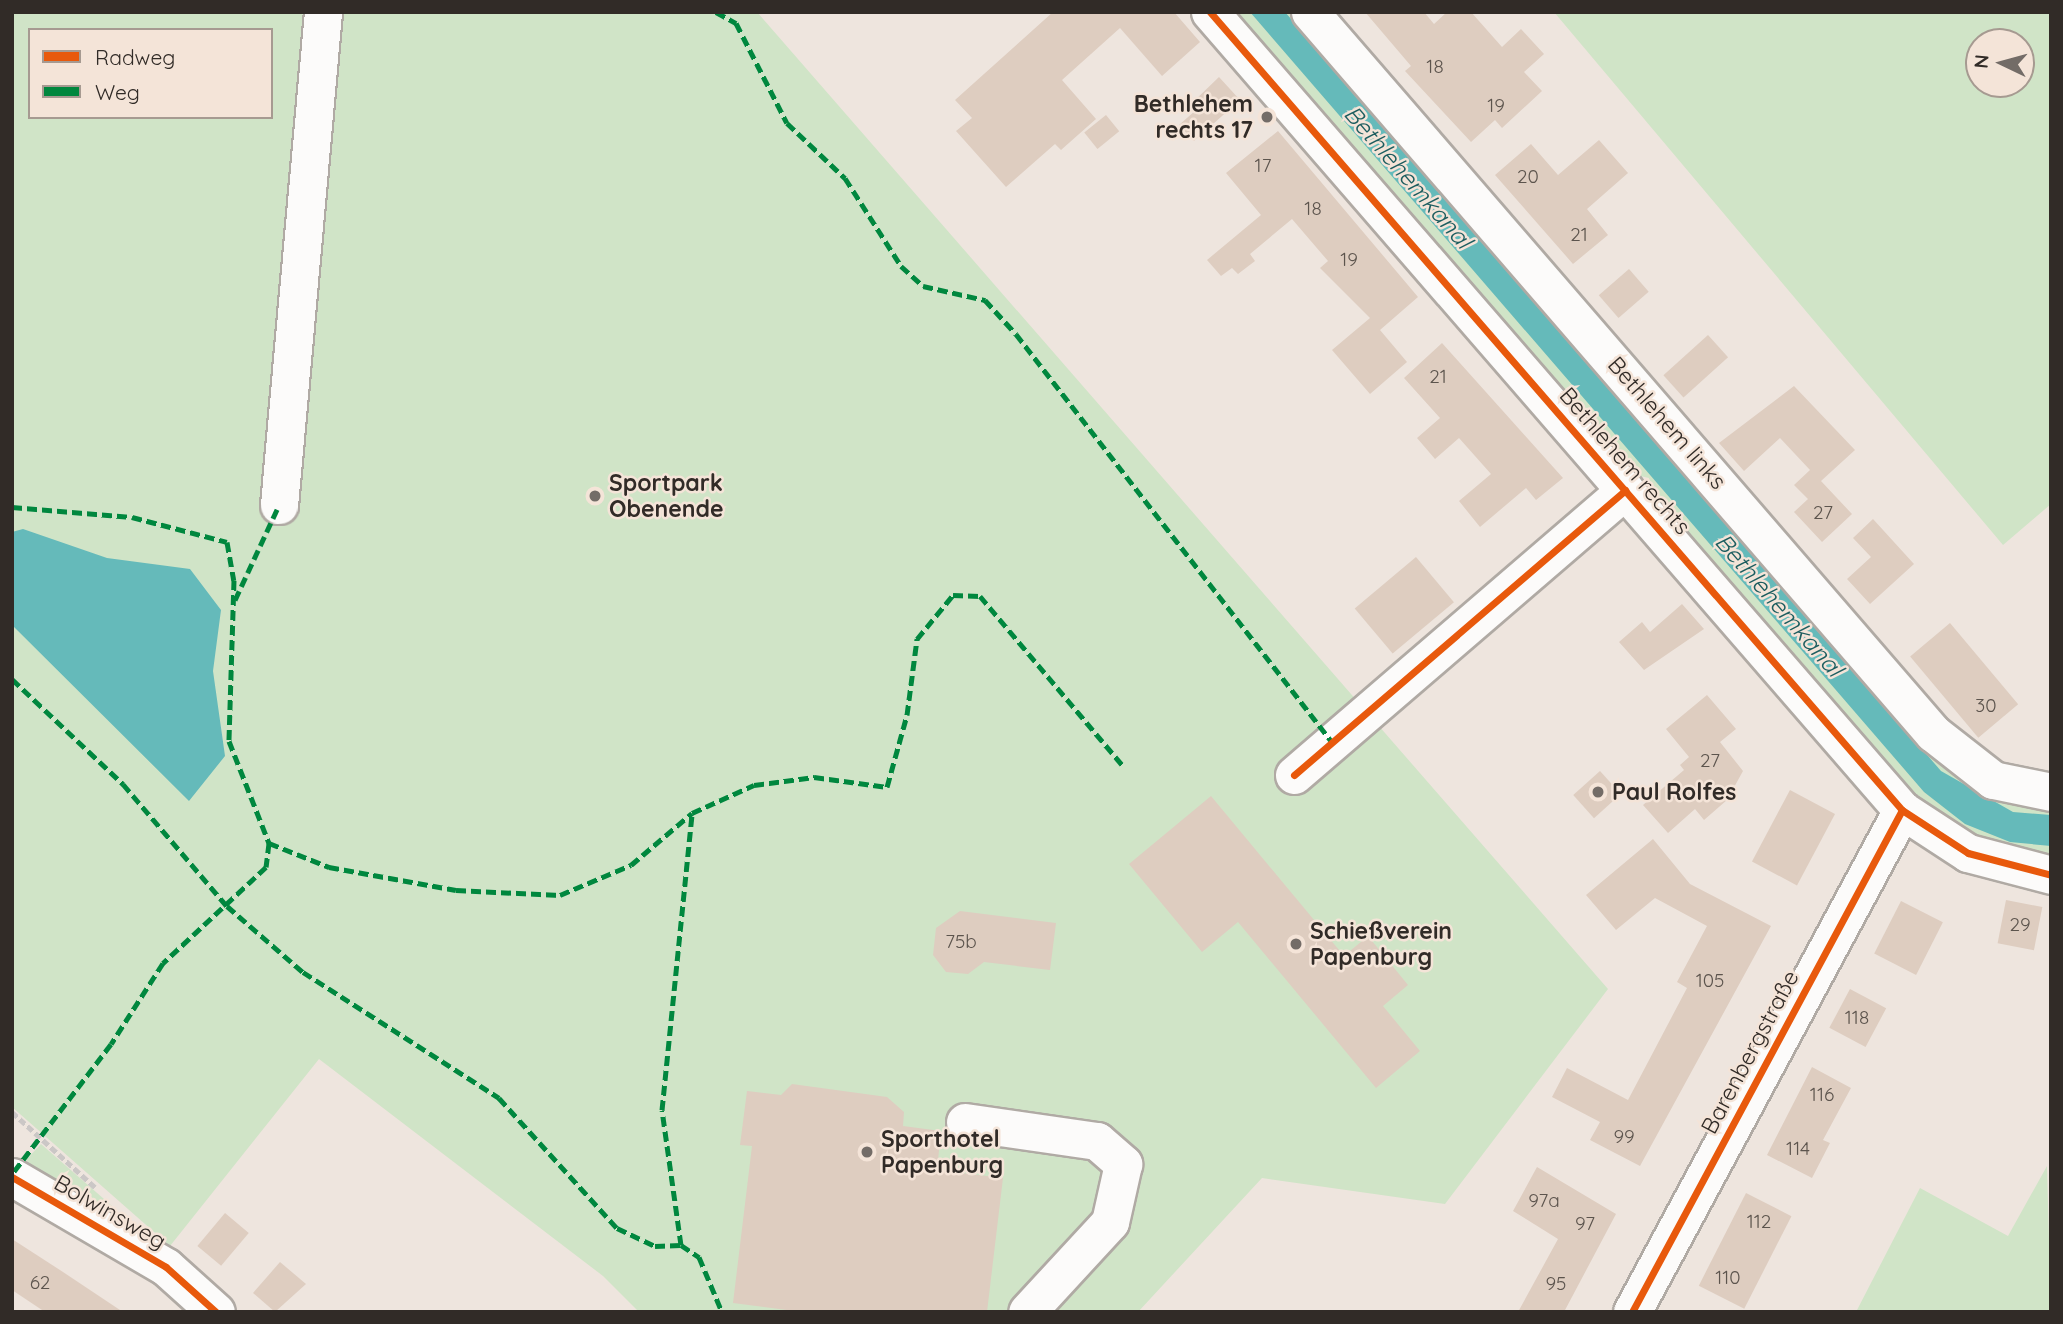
<!DOCTYPE html>
<meta charset="utf-8">
<style>
body{margin:0}
#map{position:relative;width:2063px;height:1324px;overflow:hidden;background:#eee5de;font-family:Quicksand,sans-serif}
div>[style]{position:absolute}
.green>*{inset:0;background:#d0e4c7}
.water>*{inset:0;background:#65baba}
.building>*{inset:0;background:#decdc0;transform-origin:0 0}
.path>*{height:4.5px;margin-top:-2.25px;transform-origin:0;background:repeating-linear-gradient(90deg,#cbc7c6 0 7px,transparent 0 10.5px)}
.roads{filter:drop-shadow(2px 0 #b0aaa4) drop-shadow(-2px 0 #b0aaa4) drop-shadow(0 2px #b0aaa4) drop-shadow(0 -2px #b0aaa4)}
.minor>*{height:37px;margin:-18.5px;padding:0 18.5px;transform-origin:18.5px;border-radius:18.5px;background:#fcfbfa}
.quiet>*{height:5px;margin-top:-2.5px;transform-origin:0;background:repeating-linear-gradient(90deg,#00873e 0 10px,transparent 0 15px)}
.cycleway>*{height:7px;margin:-3.5px;padding:0 3.5px;transform-origin:3.5px;border-radius:3.5px;background:#e8590c}
.dots>*{width:19px;height:19px;translate:-50% -50%;box-sizing:border-box;border:4px solid #f4e4d8;border-radius:50%}
span{translate:-50% -50%;white-space:nowrap;text-align:center;line-height:1.15;-webkit-text-stroke:5px #f4e4d8;paint-order:stroke}
.number-label{font-size:19px;color:#5c544d}
.number-label span{-webkit-text-stroke-width:0}
.poi-label{font-size:23px;color:#312b27;font-weight:700}
.right{translate:-100% -50%;text-align:right}
.left{translate:0 -50%;text-align:left}
.street-label{font-size:23px;color:#312b27}
.water-label{font-size:24px;color:#1c5d5f;font-style:italic}
.frame{position:absolute;inset:0;border:14px solid #312b27;pointer-events:none}
.legend{position:absolute;left:28px;top:28px;width:245px;height:91px;box-sizing:border-box;background:#f4e4d8;border:2px solid #a69a91;margin:0;padding:9px 12px;list-style:none;font-size:21px;color:#312b27}
.legend li{display:flex;align-items:center;gap:14px;height:35px}
.legend b{width:35px;border:2px solid #a69a91}
.north{position:absolute;left:1965px;top:28px;width:70px;height:70px;box-sizing:border-box;background:#f4e4d8;border:2px solid #a69a91;border-radius:50%;rotate:275deg;font-size:19px;font-weight:700;line-height:28px;text-align:center;color:#312b27}
.north::after{content:'';display:block;margin:auto;width:24px;height:32px;background:#736c67;clip-path:polygon(50% 0,100% 100%,50% 72%,0 100%)}
</style>
<div id="map">
<div class="green">
<div style="clip-path:polygon(evenodd,12px 12px,757px 12px,1608px 989px,1445px 1204px,1262px 1178px,1138px 1312px,639px 1312px,603px 1276px,319px 1059px,170px 1246px,12px 1107px,12px 12px,30px 30px,271px 30px,271px 117px,30px 117px,30px 30px)"></div>
<div style="clip-path:polygon(1224px 12px,1297px 12px,1672px 445px,1664px 452px,1670px 459px,1679px 452px,1891px 698px,2051px 799px,2051px 861px,2012px 854px,1927px 814px,1648px 490px,1649px 478px,1627px 473px)"></div>
<div style="clip-path:polygon(evenodd,1554px 12px,2051px 12px,2051px 504px,2003px 545px,1554px 12px,1979px 42px,2021px 42px,2021px 84px,1979px 84px,1979px 42px)"></div>
<div style="clip-path:polygon(41px 1144px,112px 1206px,106px 1211px,41px 1178px,26px 1160px)"></div>
<div style="clip-path:polygon(2047px 1166px,2051px 1312px,1856px 1312px,1920px 1188px,2008px 1236px)"></div>
</div>
<div class="water">
<div style="clip-path:polygon(1250px 12px,1285px 12px,1941px 771px,2013px 812px,2051px 815px,2051px 846px,2010px 842px,1965px 824px,1924px 792px)"></div>
<div style="clip-path:polygon(23px 529px,107px 558px,190px 569px,221px 610px,213px 671px,225px 756px,189px 801px,12px 625px,12px 532px)"></div>
</div>
<div class="building">
<div style="clip-path:polygon(1053px 12px,1174px 12px,1200px 42px,1162px 76px,1120px 28px,1062px 80px,1096px 119px,1061px 150px,1055px 144px,1006px 187px,956px 131px,972px 118px,955px 100px)"></div>
<div style="clip-path:polygon(1365px 12px,1424px 12px,1434px 24px,1447px 12px,1471px 12px,1502px 47px,1521px 29px,1544px 54px,1524px 72px,1542px 91px,1502px 128px,1495px 120px,1471px 142px,1405px 71px,1411px 66px)"></div>
<div style="clip-path:polygon(1219px 77px,1240px 100px,1194px 141px,1179px 125px,1196px 110px,1191px 104px)"></div>
<div style="left:1106px;top:115px;width:21px;height:28px;rotate:51deg"></div>
<div style="clip-path:polygon(1278px 131px,1418px 297px,1380px 330px,1407px 362px,1370px 394px,1332px 350px,1370px 318px,1320px 268px,1328px 261px,1292px 219px,1250px 254px,1255px 261px,1238px 274px,1232px 268px,1221px 276px,1207px 260px,1261px 215px,1226px 173px)"></div>
<div style="clip-path:polygon(1599px 140px,1628px 173px,1587px 209px,1608px 235px,1573px 264px,1495px 175px,1531px 144px,1558px 175px)"></div>
<div style="left:1629px;top:269px;width:30px;height:40px;rotate:49deg"></div>
<div style="left:1708px;top:335px;width:30px;height:60px;rotate:48deg"></div>
<div style="clip-path:polygon(1442px 343px,1563px 478px,1536px 500px,1526px 488px,1480px 527px,1459px 501px,1491px 474px,1459px 438px,1435px 459px,1417px 438px,1440px 418px,1404px 378px)"></div>
<div style="clip-path:polygon(1794px 386px,1855px 450px,1821px 481px,1852px 514px,1822px 542px,1794px 512px,1808px 499px,1794px 485px,1810px 470px,1780px 438px,1744px 471px,1719px 443px)"></div>
<div style="clip-path:polygon(1873px 519px,1914px 564px,1870px 604px,1847px 579px,1871px 557px,1853px 538px)"></div>
<div style="left:1416px;top:557px;width:59px;height:80px;rotate:50deg"></div>
<div style="clip-path:polygon(1682px 604px,1704px 629px,1644px 670px,1619px 642px,1642px 622px,1650px 632px)"></div>
<div style="left:1950px;top:623px;width:106px;height:52px;rotate:50deg"></div>
<div style="clip-path:polygon(1707px 695px,1736px 729px,1720px 742px,1743px 771px,1727px 800px,1704px 820px,1695px 809px,1668px 833px,1643px 805px,1684px 770px,1680px 765px,1689px 757px,1666px 729px)"></div>
<div style="left:1600px;top:771px;width:31px;height:36px;rotate:48deg"></div>
<div style="left:1790px;top:790px;width:51px;height:81px;rotate:28deg"></div>
<div style="clip-path:polygon(1211px 796px,1344px 956px,1368px 936px,1408px 985px,1383px 1006px,1420px 1051px,1376px 1088px,1238px 922px,1202px 952px,1129px 864px)"></div>
<div style="clip-path:polygon(1653px 839px,1690px 884px,1771px 926px,1640px 1166px,1590px 1140px,1600px 1122px,1552px 1097px,1567px 1068px,1628px 1100px,1687px 988px,1677px 982px,1707px 926px,1655px 898px,1616px 930px,1586px 895px)"></div>
<div style="left:2006px;top:900px;width:37px;height:44px;rotate:11deg"></div>
<div style="left:1901px;top:901px;width:47px;height:59px;rotate:27deg"></div>
<div style="clip-path:polygon(960px 911px,1056px 923px,1050px 970px,984px 962px,968px 974px,946px 972px,933px 955px,936px 928px)"></div>
<div style="left:1850px;top:989px;width:41px;height:44px;rotate:28deg"></div>
<div style="clip-path:polygon(1812px 1067px,1851px 1088px,1823px 1140px,1830px 1143px,1812px 1178px,1767px 1155px)"></div>
<div style="clip-path:polygon(792px 1084px,887px 1097px,904px 1112px,903px 1126px,941px 1131px,937px 1170px,1003px 1178px,987px 1312px,802px 1312px,733px 1303px,752px 1146px,740px 1145px,747px 1091px,781px 1095px)"></div>
<div style="clip-path:polygon(1537px 1167px,1616px 1214px,1564px 1312px,1518px 1312px,1558px 1239px,1513px 1211px)"></div>
<div style="left:1746px;top:1193px;width:51px;height:104px;rotate:27deg"></div>
<div style="left:225px;top:1213px;width:31px;height:43px;rotate:40deg"></div>
<div style="clip-path:polygon(12px 1239px,63px 1272px,123px 1312px,45px 1312px,12px 1290px)"></div>
<div style="clip-path:polygon(280px 1262px,306px 1284px,275px 1312px,253px 1293px)"></div>
</div>
<div class="path">
<div style="left:12px;top:1112px;width:112px;rotate:42.1deg"></div>
</div>
<div class="roads">
<div class="minor">
<div style="left:1210px;top:12px;width:1056px;rotate:49.07deg"></div>
<div style="left:1902px;top:810px;width:79px;rotate:33.1deg"></div>
<div style="left:1968px;top:853px;width:86px;rotate:14.8deg"></div>
<div style="left:1310px;top:12px;width:953px;rotate:49.17deg"></div>
<div style="left:1933px;top:733px;width:76px;rotate:38.1deg"></div>
<div style="left:1993px;top:780px;width:59px;rotate:11.7deg"></div>
<div style="left:279px;top:505px;width:495px;rotate:-84.9deg"></div>
<div style="left:1294px;top:775px;width:437px;rotate:-40.7deg"></div>
<div style="left:965px;top:1122px;width:133px;rotate:8.2deg"></div>
<div style="left:1097px;top:1141px;width:35px;rotate:41deg"></div>
<div style="left:1123px;top:1164px;width:59px;rotate:102.6deg"></div>
<div style="left:1110px;top:1222px;width:122px;rotate:132.7deg"></div>
<div style="left:12px;top:1177px;width:178px;rotate:30.3deg"></div>
<div style="left:166px;top:1267px;width:67px;rotate:42deg"></div>
<div style="left:1632px;top:1312px;width:570px;rotate:-61.73deg"></div>
</div>
</div>
<div class="quiet">
<div style="left:716px;top:12px;width:23px;rotate:29deg"></div>
<div style="left:736px;top:23px;width:112px;rotate:63deg"></div>
<div style="left:787px;top:123px;width:80px;rotate:43.5deg"></div>
<div style="left:845px;top:178px;width:104px;rotate:57.5deg"></div>
<div style="left:901px;top:266px;width:30px;rotate:42deg"></div>
<div style="left:923px;top:286px;width:64px;rotate:12.7deg"></div>
<div style="left:985px;top:300px;width:46px;rotate:47.6deg"></div>
<div style="left:1016px;top:334px;width:516px;rotate:52.24deg"></div>
<div style="left:12px;top:507px;width:120px;rotate:4.8deg"></div>
<div style="left:132px;top:517px;width:98px;rotate:14.7deg"></div>
<div style="left:227px;top:542px;width:39px;rotate:80deg"></div>
<div style="left:234px;top:580px;width:161px;rotate:91.8deg"></div>
<div style="left:229px;top:741px;width:110px;rotate:68.6deg"></div>
<div style="left:269px;top:843px;width:24px;rotate:97deg"></div>
<div style="left:266px;top:867px;width:141px;rotate:137deg"></div>
<div style="left:163px;top:963px;width:96px;rotate:122.7deg"></div>
<div style="left:111px;top:1044px;width:163px;rotate:127.3deg"></div>
<div style="left:235px;top:600px;width:105px;rotate:-65.1deg"></div>
<div style="left:12px;top:679px;width:153px;rotate:43.4deg"></div>
<div style="left:123px;top:784px;width:160px;rotate:49.6deg"></div>
<div style="left:227px;top:906px;width:101px;rotate:41deg"></div>
<div style="left:303px;top:972px;width:233px;rotate:32.7deg"></div>
<div style="left:499px;top:1098px;width:176px;rotate:47.8deg"></div>
<div style="left:617px;top:1228px;width:42px;rotate:25.3deg"></div>
<div style="left:655px;top:1246px;width:26px;rotate:-2deg"></div>
<div style="left:681px;top:1245px;width:22px;rotate:34deg"></div>
<div style="left:699px;top:1257px;width:60px;rotate:67.3deg"></div>
<div style="left:269px;top:843px;width:65px;rotate:21.8deg"></div>
<div style="left:329px;top:867px;width:129px;rotate:10.3deg"></div>
<div style="left:456px;top:890px;width:104px;rotate:2.8deg"></div>
<div style="left:560px;top:895px;width:77px;rotate:-22.9deg"></div>
<div style="left:631px;top:865px;width:80px;rotate:-40.4deg"></div>
<div style="left:692px;top:813px;width:68px;rotate:-24.3deg"></div>
<div style="left:754px;top:785px;width:61px;rotate:-7.6deg"></div>
<div style="left:814px;top:777px;width:74px;rotate:7.8deg"></div>
<div style="left:887px;top:787px;width:75px;rotate:-74.5deg"></div>
<div style="left:907px;top:715px;width:77px;rotate:-82.5deg"></div>
<div style="left:917px;top:639px;width:57px;rotate:-50.7deg"></div>
<div style="left:953px;top:595px;width:27px;rotate:2deg"></div>
<div style="left:980px;top:596px;width:224px;rotate:49.9deg"></div>
<div style="left:681px;top:1245px;width:136px;rotate:-98deg"></div>
<div style="left:662px;top:1110px;width:299px;rotate:-84.2deg"></div>
</div>
<div class="cycleway">
<div style="left:1210px;top:12px;width:1056px;rotate:49.07deg"></div>
<div style="left:1902px;top:810px;width:79px;rotate:33.1deg"></div>
<div style="left:1968px;top:853px;width:86px;rotate:14.8deg"></div>
<div style="left:1294px;top:775px;width:437px;rotate:-40.7deg"></div>
<div style="left:12px;top:1177px;width:178px;rotate:30.3deg"></div>
<div style="left:166px;top:1267px;width:67px;rotate:42deg"></div>
<div style="left:1632px;top:1312px;width:570px;rotate:-61.73deg"></div>
</div>
<div class="dots">
<div style="left:1267px;top:117px;background:#736c67"></div>
<div style="left:595px;top:496px;background:#736c67"></div>
<div style="left:1598px;top:792px;background:#736c67"></div>
<div style="left:1296px;top:944px;background:#736c67"></div>
<div style="left:867px;top:1152px;background:#736c67"></div>
</div>
<div class="number-label">
<span style="left:1435px;top:67px">18</span>
<span style="left:1496px;top:106px">19</span>
<span style="left:1263px;top:166px">17</span>
<span style="left:1528px;top:177px">20</span>
<span style="left:1313px;top:209px">18</span>
<span style="left:1579px;top:235px">21</span>
<span style="left:1349px;top:260px">19</span>
<span style="left:1438px;top:377px">21</span>
<span style="left:1823px;top:513px">27</span>
<span style="left:1986px;top:706px">30</span>
<span style="left:1710px;top:761px">27</span>
<span style="left:2020px;top:925px">29</span>
<span style="left:961px;top:942px">75b</span>
<span style="left:1710px;top:981px">105</span>
<span style="left:1857px;top:1018px">118</span>
<span style="left:1822px;top:1095px">116</span>
<span style="left:1624px;top:1137px">99</span>
<span style="left:1798px;top:1149px">114</span>
<span style="left:1544px;top:1201px">97a</span>
<span style="left:1759px;top:1222px">112</span>
<span style="left:1585px;top:1224px">97</span>
<span style="left:1728px;top:1278px">110</span>
<span style="left:40px;top:1283px">62</span>
<span style="left:1556px;top:1284px">95</span>
</div>
<div class="poi-label">
<span class="right" style="left:1253px;top:117px">Bethlehem<br>rechts 17</span>
<span class="left" style="left:609px;top:496px">Sportpark<br>Obenende</span>
<span class="left" style="left:1612px;top:792px">Paul Rolfes</span>
<span class="left" style="left:1310px;top:944px">Schießverein<br>Papenburg</span>
<span class="left" style="left:881px;top:1152px">Sporthotel<br>Papenburg</span>
</div>
<div class="street-label">
<span style="left:1667px;top:423px;rotate:49deg">Bethlehem links</span>
<span style="left:1625px;top:461px;rotate:49deg">Bethlehem rechts</span>
<span style="left:1750px;top:1052px;rotate:-62deg">Barenbergstraße</span>
<span style="left:110px;top:1212px;rotate:30deg">Bolwinsweg</span>
</div>
<div class="water-label">
<span style="left:1408px;top:177px;rotate:49deg">Bethlehemkanal</span>
<span style="left:1779px;top:605px;rotate:49deg">Bethlehemkanal</span>
</div>
<div class="frame"></div>
<ul class="legend">
<li><b style="height:9px;background:#e8590c"></b>Radweg</li>
<li><b style="height:9px;background:#00873e"></b>Weg</li>
</ul>
<div class="north">N</div>
</div>
